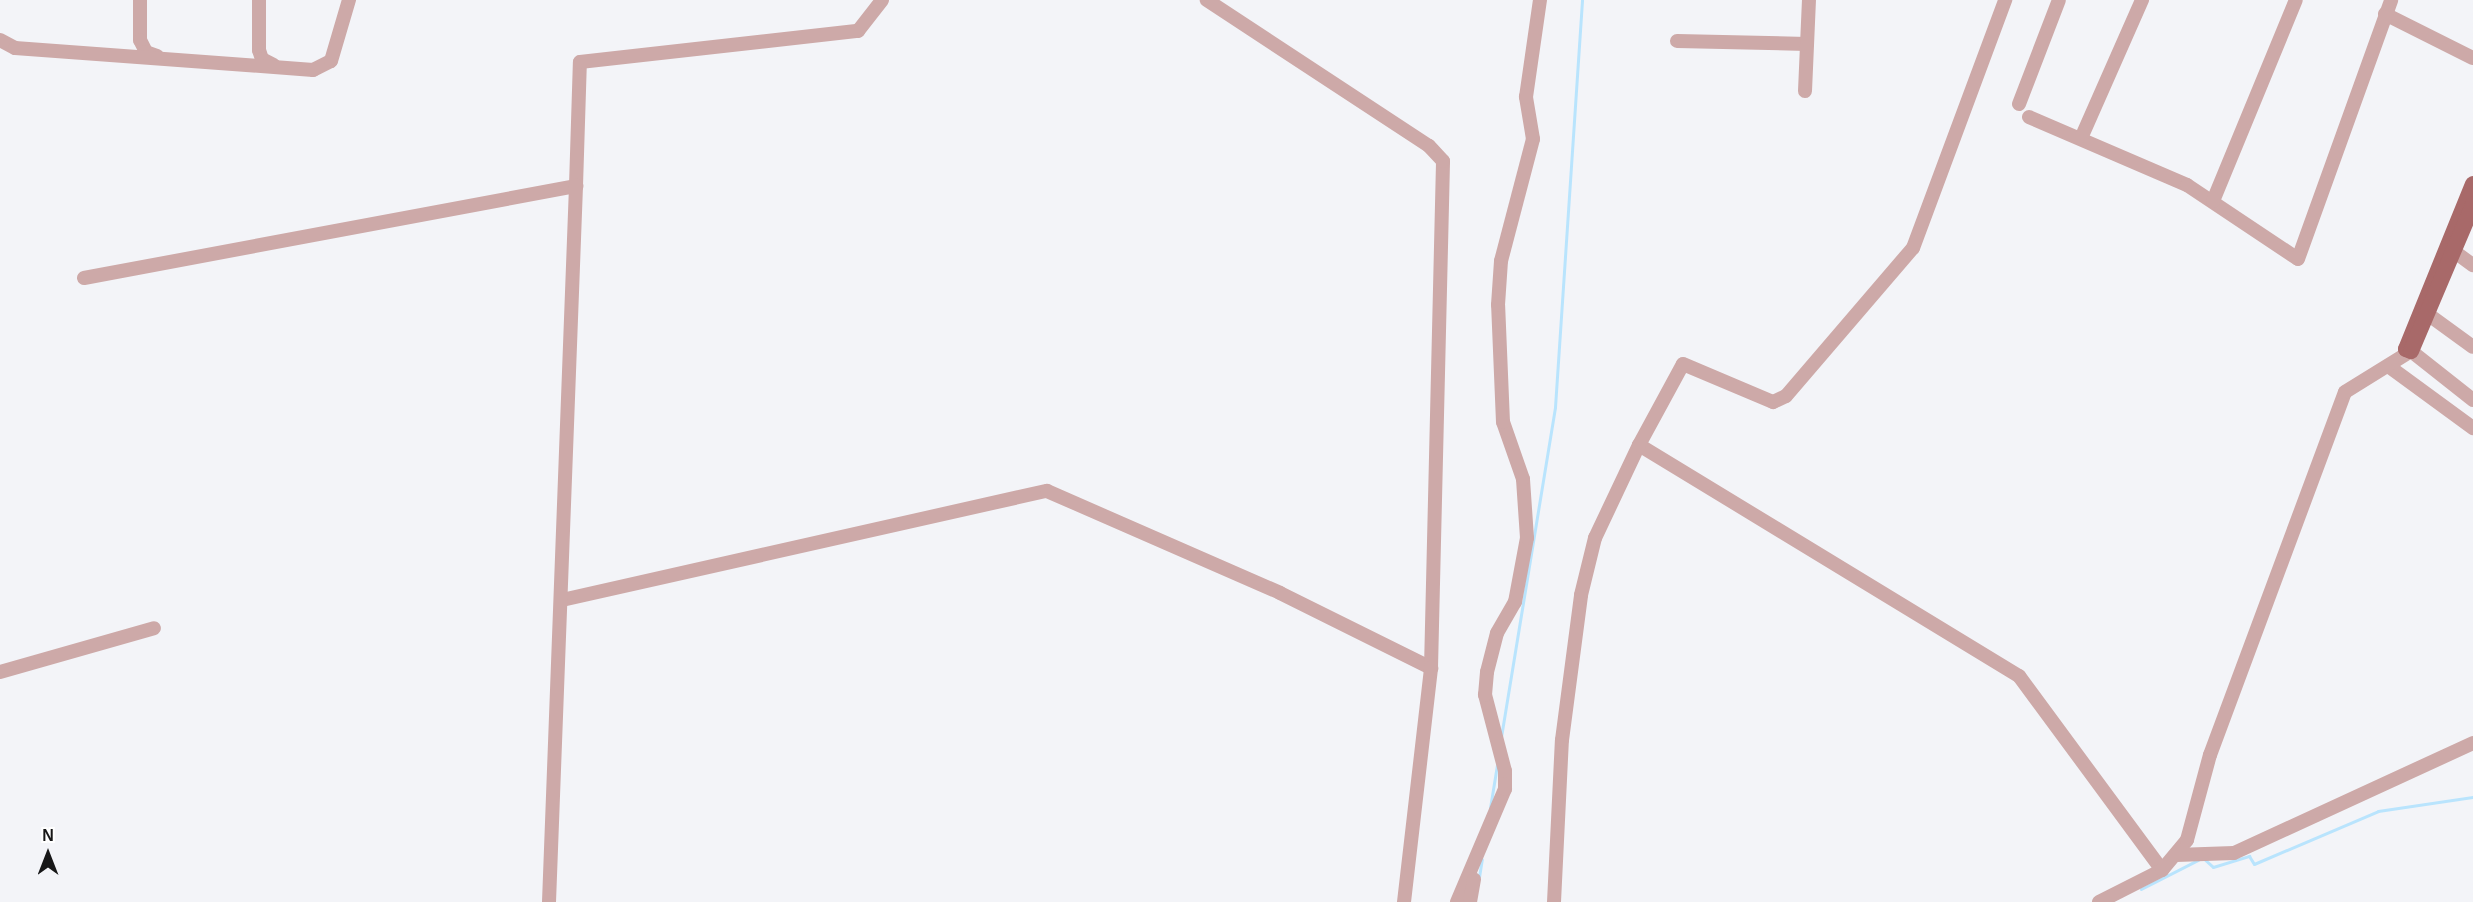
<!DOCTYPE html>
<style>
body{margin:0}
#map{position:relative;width:2473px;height:902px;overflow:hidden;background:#f3f4f8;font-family:Arial,sans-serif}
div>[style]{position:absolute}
.stream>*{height:3px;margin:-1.5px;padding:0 1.5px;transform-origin:1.5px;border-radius:1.5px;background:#b9e4fd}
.minor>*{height:14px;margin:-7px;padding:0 7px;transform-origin:7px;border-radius:7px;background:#cda9a8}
.major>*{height:16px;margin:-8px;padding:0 8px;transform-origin:8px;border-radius:8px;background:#a86969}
span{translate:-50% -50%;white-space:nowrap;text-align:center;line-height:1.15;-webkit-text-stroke:4.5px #fff;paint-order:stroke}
.north{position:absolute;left:18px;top:824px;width:60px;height:60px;-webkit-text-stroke:4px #fff;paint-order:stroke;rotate:0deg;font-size:16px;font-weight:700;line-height:24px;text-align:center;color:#171718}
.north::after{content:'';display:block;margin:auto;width:21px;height:27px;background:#171718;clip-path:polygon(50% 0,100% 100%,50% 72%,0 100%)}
</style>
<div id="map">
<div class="stream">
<div style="left:1501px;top:737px;width:334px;rotate:-80.7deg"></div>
<div style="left:1555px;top:407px;width:408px;rotate:-86.2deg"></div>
<div style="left:1490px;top:808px;width:44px;rotate:-80.8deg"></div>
<div style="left:2203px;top:858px;width:13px;rotate:42deg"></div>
<div style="left:2213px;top:867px;width:38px;rotate:-17deg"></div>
<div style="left:2249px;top:856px;width:9px;rotate:58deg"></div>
<div style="left:2254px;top:864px;width:135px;rotate:-23.1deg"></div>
<div style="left:2378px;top:811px;width:96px;rotate:-8.4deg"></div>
<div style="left:1479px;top:877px;width:18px;rotate:-81deg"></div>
<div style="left:2141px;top:889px;width:64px;rotate:-27deg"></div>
</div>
<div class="minor">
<div style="left:140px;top:0;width:40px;rotate:90deg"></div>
<div style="left:140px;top:40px;width:13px;rotate:63deg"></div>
<div style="left:146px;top:52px;width:12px;rotate:20deg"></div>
<div style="left:259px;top:0;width:50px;rotate:90deg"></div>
<div style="left:259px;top:50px;width:9px;rotate:72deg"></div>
<div style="left:262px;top:59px;width:13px;rotate:27deg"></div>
<div style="left:2385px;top:14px;width:98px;rotate:26.6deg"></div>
<div style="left:0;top:40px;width:17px;rotate:28deg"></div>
<div style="left:15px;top:48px;width:299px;rotate:4.2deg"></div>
<div style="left:313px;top:70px;width:20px;rotate:-27deg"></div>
<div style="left:331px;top:61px;width:64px;rotate:-73.6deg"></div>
<div style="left:1677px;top:41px;width:130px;rotate:1.3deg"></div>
<div style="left:1805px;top:91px;width:91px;rotate:-87.5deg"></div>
<div style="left:2019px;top:104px;width:111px;rotate:-69deg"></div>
<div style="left:2029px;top:117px;width:172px;rotate:23.3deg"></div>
<div style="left:2187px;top:185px;width:133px;rotate:33.7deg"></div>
<div style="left:2298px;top:259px;width:275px;rotate:-70.2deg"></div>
<div style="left:2082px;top:136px;width:149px;rotate:-66.2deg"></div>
<div style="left:2213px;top:201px;width:217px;rotate:-67.6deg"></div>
<div style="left:2448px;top:247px;width:31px;rotate:36deg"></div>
<div style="left:84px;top:278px;width:501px;rotate:-10.59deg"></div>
<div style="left:576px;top:186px;width:124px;rotate:-88.2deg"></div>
<div style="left:580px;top:62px;width:280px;rotate:-6.4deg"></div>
<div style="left:858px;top:31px;width:39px;rotate:-52deg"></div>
<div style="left:2429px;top:315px;width:54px;rotate:36deg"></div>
<div style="left:2391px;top:368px;width:102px;rotate:36.2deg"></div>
<div style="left:1639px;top:445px;width:445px;rotate:31.3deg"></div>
<div style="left:2019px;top:676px;width:241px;rotate:53.6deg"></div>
<div style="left:562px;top:600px;width:497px;rotate:-12.7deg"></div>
<div style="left:1047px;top:491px;width:254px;rotate:23.6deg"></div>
<div style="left:1280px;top:593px;width:169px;rotate:26.4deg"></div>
<div style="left:1431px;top:668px;width:507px;rotate:-88.64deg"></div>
<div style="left:1443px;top:161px;width:21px;rotate:-133deg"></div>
<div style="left:1429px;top:146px;width:266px;rotate:-146.7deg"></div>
<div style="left:0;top:672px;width:160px;rotate:-15.9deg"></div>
<div style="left:2176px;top:855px;width:58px;rotate:-2deg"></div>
<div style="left:2234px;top:853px;width:263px;rotate:-24.7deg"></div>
<div style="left:549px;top:902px;width:717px;rotate:-87.84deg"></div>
<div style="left:1404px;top:902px;width:236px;rotate:-83.4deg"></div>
<div style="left:1457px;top:902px;width:123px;rotate:-67deg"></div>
<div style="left:1505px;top:789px;width:18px;rotate:-90deg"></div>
<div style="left:1505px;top:771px;width:79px;rotate:-104.7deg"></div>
<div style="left:1485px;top:695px;width:23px;rotate:-85deg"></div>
<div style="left:1487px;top:672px;width:40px;rotate:-75.6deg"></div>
<div style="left:1497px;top:633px;width:36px;rotate:-60deg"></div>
<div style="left:1515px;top:602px;width:65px;rotate:-79.4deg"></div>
<div style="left:1527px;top:538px;width:59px;rotate:-93.9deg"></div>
<div style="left:1523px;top:479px;width:60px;rotate:-109.3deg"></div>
<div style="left:1503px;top:422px;width:117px;rotate:-92.4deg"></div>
<div style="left:1498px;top:305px;width:44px;rotate:-86.1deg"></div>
<div style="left:1501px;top:261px;width:126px;rotate:-75.3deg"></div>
<div style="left:1533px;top:139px;width:43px;rotate:-99.5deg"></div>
<div style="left:1526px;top:97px;width:98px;rotate:-81.8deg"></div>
<div style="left:1470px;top:902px;width:23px;rotate:-80deg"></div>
<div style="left:1554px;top:902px;width:162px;rotate:-87.2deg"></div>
<div style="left:1562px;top:740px;width:146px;rotate:-82.5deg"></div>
<div style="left:1581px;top:595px;width:59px;rotate:-76.2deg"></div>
<div style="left:1595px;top:538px;width:103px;rotate:-64.7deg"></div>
<div style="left:1639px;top:445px;width:92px;rotate:-61.5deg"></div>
<div style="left:1683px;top:364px;width:98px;rotate:22.9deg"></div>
<div style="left:1773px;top:402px;width:14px;rotate:-25deg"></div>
<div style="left:1786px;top:396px;width:195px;rotate:-49.4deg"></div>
<div style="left:1913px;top:248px;width:265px;rotate:-69.6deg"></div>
<div style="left:2099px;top:902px;width:71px;rotate:-26.9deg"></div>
<div style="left:2162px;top:870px;width:39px;rotate:-50deg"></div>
<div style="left:2187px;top:840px;width:88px;rotate:-74.9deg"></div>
<div style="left:2210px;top:755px;width:387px;rotate:-69.6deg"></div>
<div style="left:2345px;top:392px;width:78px;rotate:-31.8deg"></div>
<div style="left:2411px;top:351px;width:79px;rotate:38.3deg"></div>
</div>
<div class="major">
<div style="left:2473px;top:184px;width:178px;rotate:112.1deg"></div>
<div style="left:2406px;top:349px;width:5px;rotate:22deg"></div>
<div style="left:2411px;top:351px;width:159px;rotate:-67deg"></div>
</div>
<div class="north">N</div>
</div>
